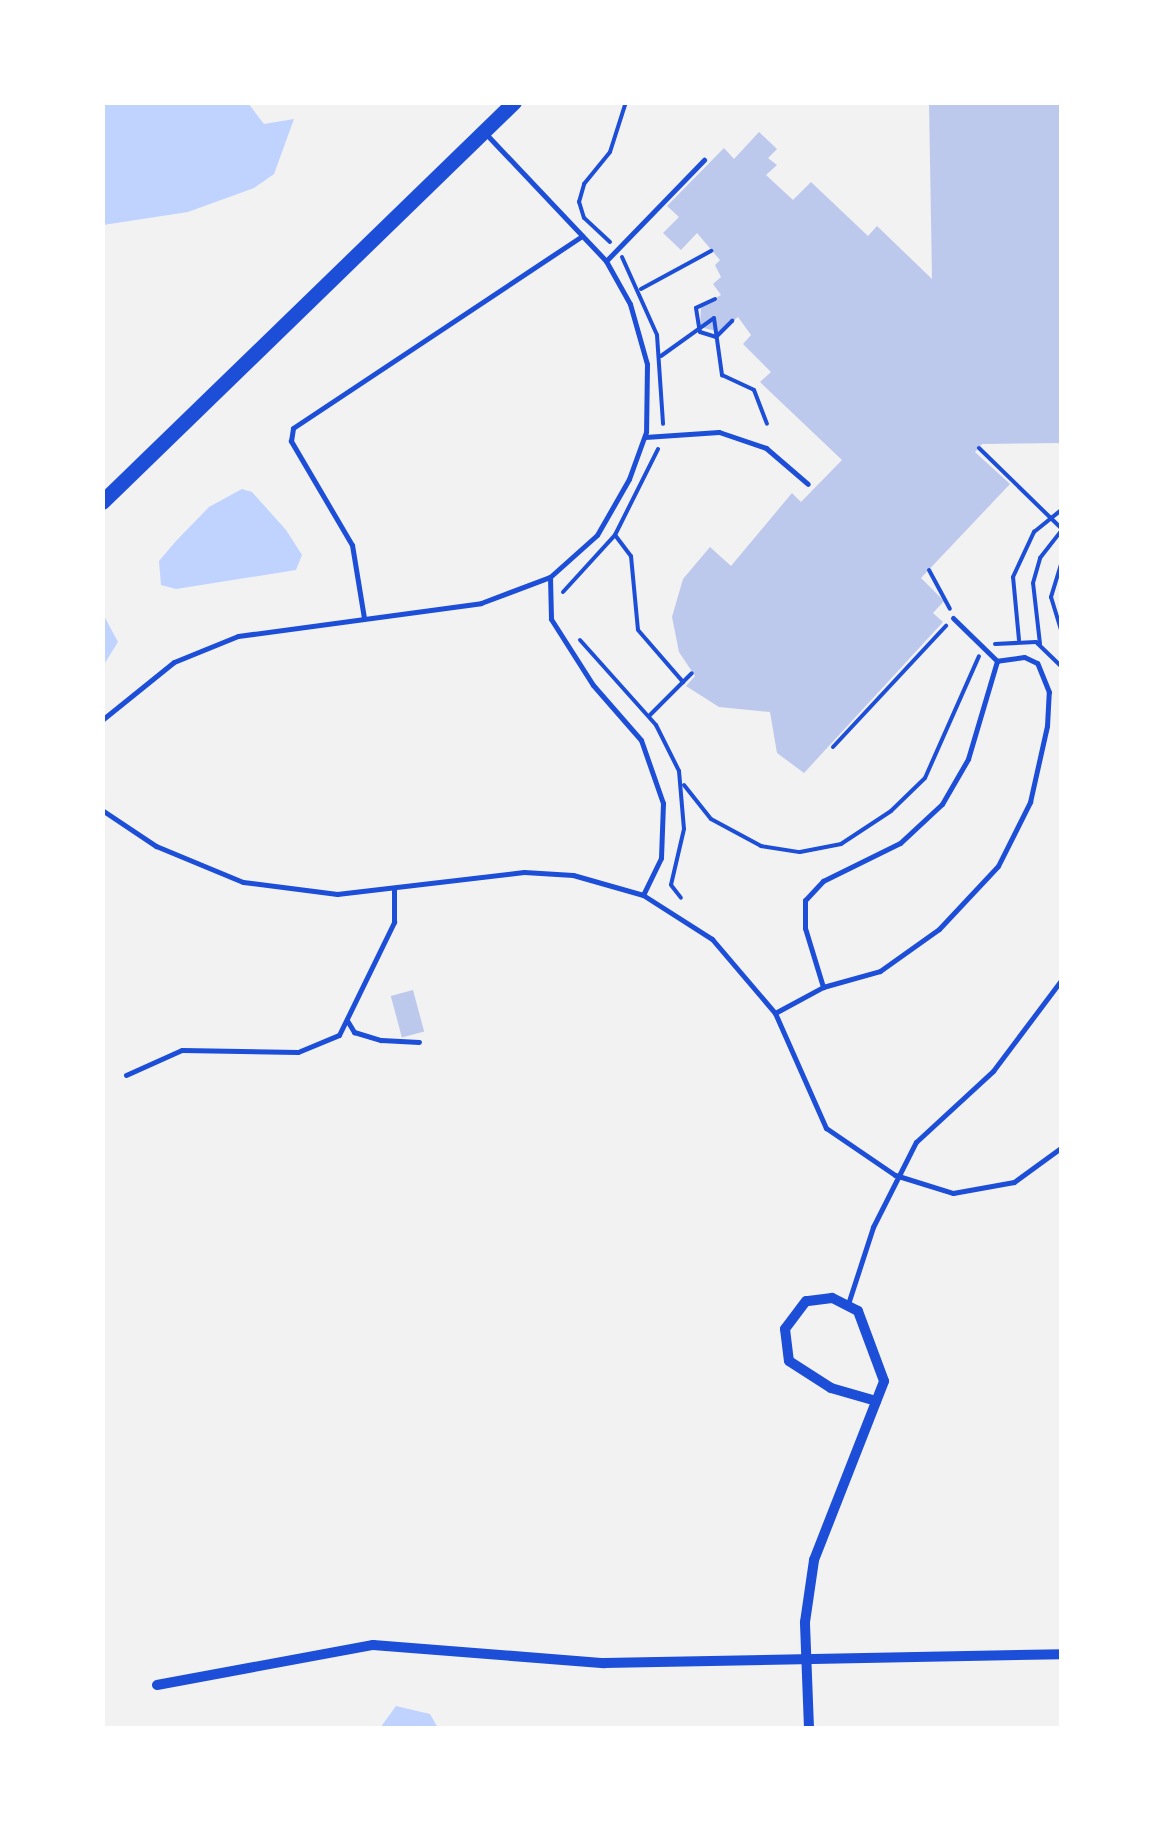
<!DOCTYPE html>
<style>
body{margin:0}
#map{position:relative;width:1164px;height:1831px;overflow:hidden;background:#f2f2f2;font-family:"Alegreya Sans",sans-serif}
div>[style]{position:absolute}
.water>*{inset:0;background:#bfd3fe}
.building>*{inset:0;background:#bdc9ec;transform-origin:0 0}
.path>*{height:4px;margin:-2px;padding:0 2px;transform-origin:2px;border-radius:2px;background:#1d4ed8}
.service>*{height:5px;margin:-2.5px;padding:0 2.5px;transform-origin:2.5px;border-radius:2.5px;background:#1d4ed8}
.minor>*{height:10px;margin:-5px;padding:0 5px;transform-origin:5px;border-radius:5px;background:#1d4ed8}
.primary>*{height:15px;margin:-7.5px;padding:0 7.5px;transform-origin:7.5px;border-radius:7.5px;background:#1d4ed8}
span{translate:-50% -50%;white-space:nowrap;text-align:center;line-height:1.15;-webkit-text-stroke:8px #fff;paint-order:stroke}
.frame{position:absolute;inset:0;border:105px solid #fff;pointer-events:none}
</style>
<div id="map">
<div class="water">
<div style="clip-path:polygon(102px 103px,248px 103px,264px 124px,294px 119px,274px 174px,254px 188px,188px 212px,103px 225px)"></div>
<div style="clip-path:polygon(242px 489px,252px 492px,286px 530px,302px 555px,296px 570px,176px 589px,161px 585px,159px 561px,176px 541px,209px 507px)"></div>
<div style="clip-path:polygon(103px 614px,118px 642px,103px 666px)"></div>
<div style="clip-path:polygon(396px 1706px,430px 1714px,438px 1728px,380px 1728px)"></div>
</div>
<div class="building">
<div style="clip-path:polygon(929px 102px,1062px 102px,1062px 443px,982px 444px,975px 452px,1010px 484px,921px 578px,944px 601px,933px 613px,943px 622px,804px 773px,777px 753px,770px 712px,719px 707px,686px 686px,695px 676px,679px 652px,672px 617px,683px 579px,710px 547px,731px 566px,792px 493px,801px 502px,842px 460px,760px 382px,771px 372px,743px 344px,751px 335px,738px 317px,720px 332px,700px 327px,701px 306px,721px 295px,713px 284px,721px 277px,715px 265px,720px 260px,697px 233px,681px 250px,663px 233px,679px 217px,667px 206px,724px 148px,734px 159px,759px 132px,777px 149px,768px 158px,777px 165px,766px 175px,793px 200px,811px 182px,868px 236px,877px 226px,932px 279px)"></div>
<div style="left:413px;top:990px;width:43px;height:23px;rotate:75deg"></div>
</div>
<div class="path">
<div style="left:610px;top:242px;width:35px;rotate:-137deg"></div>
<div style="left:584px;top:218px;width:17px;rotate:-107deg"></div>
<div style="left:579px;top:202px;width:19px;rotate:-74deg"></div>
<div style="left:584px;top:184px;width:41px;rotate:-50.9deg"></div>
<div style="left:610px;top:152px;width:52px;rotate:-72.3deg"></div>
<div style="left:622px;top:257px;width:85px;rotate:65.8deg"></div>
<div style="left:657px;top:335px;width:89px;rotate:86.1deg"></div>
<div style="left:641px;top:289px;width:80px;rotate:-28.5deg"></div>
<div style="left:715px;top:299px;width:21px;rotate:155deg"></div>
<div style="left:696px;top:308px;width:24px;rotate:81deg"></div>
<div style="left:700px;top:332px;width:17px;rotate:17deg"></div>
<div style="left:716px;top:337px;width:23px;rotate:-45deg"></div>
<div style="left:661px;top:356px;width:65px;rotate:-35.6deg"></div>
<div style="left:714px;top:318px;width:58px;rotate:82deg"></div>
<div style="left:722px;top:375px;width:35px;rotate:25deg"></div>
<div style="left:754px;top:390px;width:36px;rotate:69deg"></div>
<div style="left:979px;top:448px;width:116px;rotate:44.3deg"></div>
<div style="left:615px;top:535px;width:26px;rotate:53deg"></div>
<div style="left:631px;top:556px;width:74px;rotate:84.6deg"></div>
<div style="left:638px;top:630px;width:69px;rotate:49.1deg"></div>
<div style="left:1062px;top:561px;width:38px;rotate:107deg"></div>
<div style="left:1051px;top:597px;width:39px;rotate:73deg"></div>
<div style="left:929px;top:570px;width:44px;rotate:61.7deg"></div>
<div style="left:563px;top:592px;width:77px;rotate:-47.6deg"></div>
<div style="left:615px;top:535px;width:96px;rotate:-63.4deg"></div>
<div style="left:580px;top:640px;width:114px;rotate:48.2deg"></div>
<div style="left:656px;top:725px;width:51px;rotate:63.4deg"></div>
<div style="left:679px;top:771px;width:58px;rotate:85.1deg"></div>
<div style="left:684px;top:829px;width:57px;rotate:103.1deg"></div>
<div style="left:671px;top:885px;width:16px;rotate:52deg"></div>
<div style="left:1019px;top:640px;width:63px;rotate:-95.4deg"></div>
<div style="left:1013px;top:577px;width:50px;rotate:-65deg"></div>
<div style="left:1034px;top:532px;width:36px;rotate:-39deg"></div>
<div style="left:995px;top:644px;width:41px;rotate:-2.8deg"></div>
<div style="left:1036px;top:642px;width:36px;rotate:44deg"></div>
<div style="left:1040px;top:644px;width:61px;rotate:-96.5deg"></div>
<div style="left:1033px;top:583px;width:26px;rotate:-74deg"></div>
<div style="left:1040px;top:558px;width:36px;rotate:-52deg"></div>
<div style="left:650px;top:715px;width:59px;rotate:-45deg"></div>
<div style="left:833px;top:747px;width:166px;rotate:-47deg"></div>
<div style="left:684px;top:785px;width:43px;rotate:51.5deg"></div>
<div style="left:711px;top:819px;width:57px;rotate:28.4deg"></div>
<div style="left:761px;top:846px;width:39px;rotate:9deg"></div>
<div style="left:800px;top:852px;width:42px;rotate:-11deg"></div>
<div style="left:841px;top:844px;width:60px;rotate:-33.4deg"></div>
<div style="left:891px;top:811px;width:47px;rotate:-44.1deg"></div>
<div style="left:925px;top:778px;width:133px;rotate:-66.1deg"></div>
</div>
<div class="service">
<div style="left:487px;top:135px;width:173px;rotate:46.6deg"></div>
<div style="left:606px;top:261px;width:49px;rotate:60.8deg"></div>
<div style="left:630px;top:304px;width:62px;rotate:74.2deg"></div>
<div style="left:647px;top:364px;width:68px;rotate:90.8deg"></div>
<div style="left:646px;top:432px;width:50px;rotate:109.9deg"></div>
<div style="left:629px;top:479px;width:64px;rotate:119.7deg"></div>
<div style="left:597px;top:535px;width:63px;rotate:138.2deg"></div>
<div style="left:606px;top:261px;width:141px;rotate:-45.9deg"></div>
<div style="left:645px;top:437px;width:74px;rotate:-3.9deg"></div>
<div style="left:719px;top:432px;width:50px;rotate:18.8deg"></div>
<div style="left:766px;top:448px;width:55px;rotate:40.6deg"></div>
<div style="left:364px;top:618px;width:74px;rotate:-99.3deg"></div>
<div style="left:352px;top:545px;width:121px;rotate:-120.4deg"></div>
<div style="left:291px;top:441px;width:13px;rotate:-81deg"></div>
<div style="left:293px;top:428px;width:347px;rotate:-33.6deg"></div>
<div style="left:953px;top:618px;width:62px;rotate:44.3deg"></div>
<div style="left:102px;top:720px;width:92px;rotate:-38.9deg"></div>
<div style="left:174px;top:662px;width:69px;rotate:-22.1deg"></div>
<div style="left:238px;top:636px;width:245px;rotate:-7.7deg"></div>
<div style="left:481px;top:603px;width:74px;rotate:-20.6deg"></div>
<div style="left:550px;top:577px;width:42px;rotate:88.6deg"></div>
<div style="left:551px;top:619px;width:78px;rotate:57.5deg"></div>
<div style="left:593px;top:685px;width:73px;rotate:48.9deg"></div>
<div style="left:641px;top:740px;width:67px;rotate:70.8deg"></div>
<div style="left:663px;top:803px;width:55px;rotate:92.1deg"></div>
<div style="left:661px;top:858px;width:41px;rotate:115.9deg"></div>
<div style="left:102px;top:810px;width:65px;rotate:33.7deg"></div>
<div style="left:156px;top:846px;width:94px;rotate:22.5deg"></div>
<div style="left:243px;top:882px;width:95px;rotate:7.3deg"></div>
<div style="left:337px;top:894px;width:188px;rotate:-6.7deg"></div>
<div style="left:524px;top:872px;width:49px;rotate:3.5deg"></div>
<div style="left:573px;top:875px;width:73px;rotate:15.9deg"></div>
<div style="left:643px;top:895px;width:82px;rotate:32.5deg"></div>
<div style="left:712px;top:939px;width:97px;rotate:49.6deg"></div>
<div style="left:775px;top:1013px;width:126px;rotate:66.1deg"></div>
<div style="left:826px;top:1128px;width:83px;rotate:34.3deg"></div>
<div style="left:895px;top:1175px;width:61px;rotate:17.2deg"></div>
<div style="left:953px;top:1193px;width:62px;rotate:-10.2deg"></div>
<div style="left:1014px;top:1182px;width:59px;rotate:-36.1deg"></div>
<div style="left:775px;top:1013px;width:55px;rotate:-28.4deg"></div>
<div style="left:823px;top:987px;width:59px;rotate:-15.7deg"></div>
<div style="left:880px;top:971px;width:72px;rotate:-35.4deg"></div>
<div style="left:939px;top:929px;width:86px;rotate:-46.9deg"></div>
<div style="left:998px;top:866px;width:72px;rotate:-63.4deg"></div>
<div style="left:1030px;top:802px;width:78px;rotate:-77.4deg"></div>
<div style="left:1047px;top:726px;width:34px;rotate:-87deg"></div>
<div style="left:1049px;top:692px;width:31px;rotate:-112deg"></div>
<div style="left:1037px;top:663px;width:14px;rotate:-155deg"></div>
<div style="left:1024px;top:657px;width:27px;rotate:172deg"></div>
<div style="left:997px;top:661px;width:102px;rotate:106.5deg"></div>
<div style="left:968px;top:759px;width:52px;rotate:120deg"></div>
<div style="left:942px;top:804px;width:57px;rotate:137.1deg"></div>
<div style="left:900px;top:843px;width:86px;rotate:153.7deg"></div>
<div style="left:823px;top:881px;width:26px;rotate:133deg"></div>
<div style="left:805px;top:900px;width:28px;rotate:90deg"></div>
<div style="left:805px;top:928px;width:62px;rotate:73deg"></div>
<div style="left:348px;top:1022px;width:12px;rotate:59deg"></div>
<div style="left:354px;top:1032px;width:28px;rotate:17deg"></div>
<div style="left:381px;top:1040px;width:38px;rotate:3deg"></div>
<div style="left:126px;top:1075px;width:61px;rotate:-24.1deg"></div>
<div style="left:182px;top:1050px;width:116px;rotate:1deg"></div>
<div style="left:298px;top:1052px;width:44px;rotate:-22.5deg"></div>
<div style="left:339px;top:1035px;width:126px;rotate:-64deg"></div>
<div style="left:394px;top:922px;width:32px;rotate:-90deg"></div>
<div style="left:848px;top:1304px;width:81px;rotate:-72deg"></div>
<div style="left:873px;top:1227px;width:95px;rotate:-63.2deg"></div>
<div style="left:916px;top:1142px;width:105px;rotate:-42.7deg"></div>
<div style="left:993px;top:1071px;width:115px;rotate:-53.1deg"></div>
</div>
<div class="minor">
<div style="left:157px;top:1685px;width:220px;rotate:-10.5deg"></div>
<div style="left:373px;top:1645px;width:232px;rotate:4.5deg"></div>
<div style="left:604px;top:1663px;width:458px;rotate:-1.1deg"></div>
<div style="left:809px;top:1728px;width:106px;rotate:-92.2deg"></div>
<div style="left:805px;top:1622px;width:63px;rotate:-81.7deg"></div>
<div style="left:814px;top:1560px;width:192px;rotate:-68.6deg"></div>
<div style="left:884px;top:1381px;width:75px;rotate:-110.4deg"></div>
<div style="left:858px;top:1311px;width:29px;rotate:-153deg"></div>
<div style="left:832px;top:1298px;width:26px;rotate:173deg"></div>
<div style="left:806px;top:1301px;width:35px;rotate:127deg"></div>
<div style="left:785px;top:1329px;width:32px;rotate:83deg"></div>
<div style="left:789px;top:1361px;width:50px;rotate:32.7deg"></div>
<div style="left:831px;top:1388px;width:47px;rotate:16.1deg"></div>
</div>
<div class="primary">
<div style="left:102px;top:502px;width:574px;rotate:-44.15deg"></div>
</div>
<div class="frame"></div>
</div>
